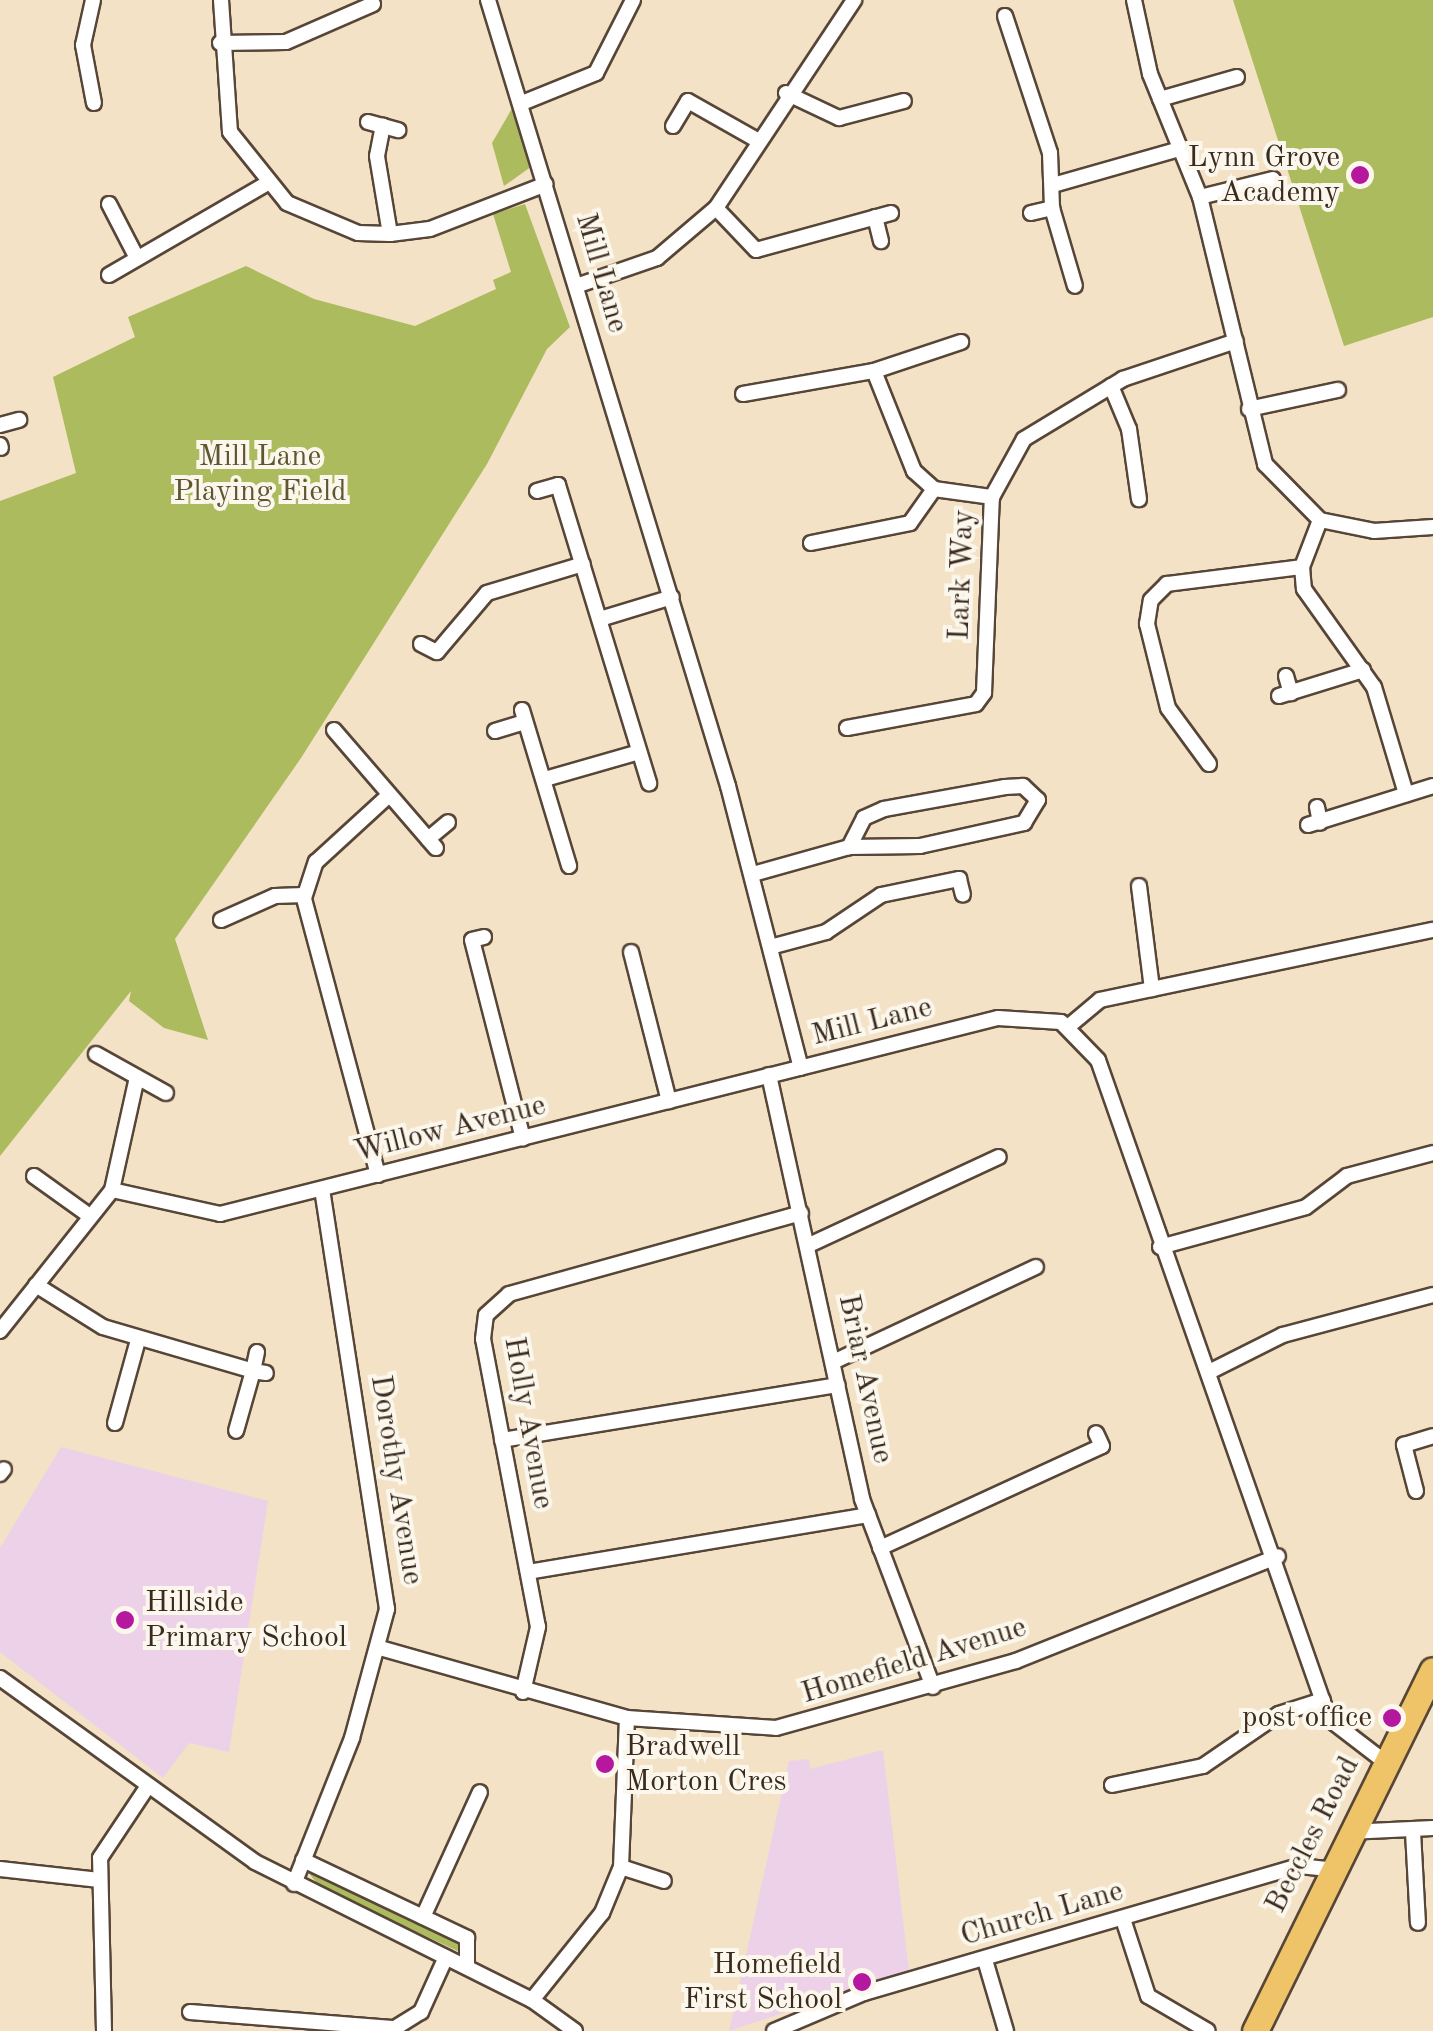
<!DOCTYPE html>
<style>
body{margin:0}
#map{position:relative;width:1433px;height:2031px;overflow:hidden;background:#f3e2c5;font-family:"Old Standard TT",serif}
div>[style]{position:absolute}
.built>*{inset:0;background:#edd1e9}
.green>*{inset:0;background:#acbb5e}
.roads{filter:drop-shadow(2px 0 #574637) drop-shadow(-2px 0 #574637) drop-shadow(0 2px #574637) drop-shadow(0 -2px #574637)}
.street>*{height:14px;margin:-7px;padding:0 7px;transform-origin:7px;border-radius:7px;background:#fff}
.highway>*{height:25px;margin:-12.5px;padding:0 12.5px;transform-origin:12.5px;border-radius:12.5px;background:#efc469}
.dots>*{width:28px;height:28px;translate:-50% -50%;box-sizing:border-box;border:5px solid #fbf7ec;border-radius:50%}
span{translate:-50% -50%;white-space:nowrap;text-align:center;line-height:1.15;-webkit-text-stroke:8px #fbf7ec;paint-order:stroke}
.poi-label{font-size:30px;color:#3b2a1e}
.right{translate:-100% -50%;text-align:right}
.left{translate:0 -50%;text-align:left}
.street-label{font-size:30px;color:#3b2a1e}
.park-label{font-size:30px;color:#5d5631}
</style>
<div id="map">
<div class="built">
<div style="clip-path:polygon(61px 1447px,268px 1501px,229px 1752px,189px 1743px,163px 1778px,0 1652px,0 1548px)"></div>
<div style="clip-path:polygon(883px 1750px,909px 1971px,729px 2031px,789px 1761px,809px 1759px,810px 1769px)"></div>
</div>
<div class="green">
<div style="clip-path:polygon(1233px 0,1433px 0,1433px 317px,1344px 346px)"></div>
<div style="clip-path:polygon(514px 105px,532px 166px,504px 186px,492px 143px)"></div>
<div style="clip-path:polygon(525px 204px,570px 327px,547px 349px,487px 464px,301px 758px,175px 939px,208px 1040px,164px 1028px,129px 1001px,131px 991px,0 1156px,0 501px,76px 473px,53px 377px,135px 337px,128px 317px,246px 266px,314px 299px,415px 326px,496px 289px,493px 280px,511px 272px,493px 214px)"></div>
<div style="clip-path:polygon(307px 1871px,458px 1941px,462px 1953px,320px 1887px)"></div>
</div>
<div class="roads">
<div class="street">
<div style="left:93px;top:0;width:46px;rotate:102.5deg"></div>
<div style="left:83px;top:45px;width:59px;rotate:79.3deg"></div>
<div style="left:221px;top:0;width:132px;rotate:86.1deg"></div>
<div style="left:230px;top:132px;width:91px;rotate:51.2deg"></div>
<div style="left:287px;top:203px;width:77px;rotate:22.9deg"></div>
<div style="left:358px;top:233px;width:32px;rotate:2deg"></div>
<div style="left:390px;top:234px;width:40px;rotate:-7.1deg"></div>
<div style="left:430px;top:229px;width:124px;rotate:-21.2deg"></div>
<div style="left:488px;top:0;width:822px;rotate:73.02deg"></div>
<div style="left:728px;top:786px;width:291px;rotate:75.5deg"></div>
<div style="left:1134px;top:0;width:76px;rotate:77.8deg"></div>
<div style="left:1150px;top:74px;width:133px;rotate:67.9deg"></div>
<div style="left:1200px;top:197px;width:275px;rotate:76.3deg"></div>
<div style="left:1265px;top:464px;width:78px;rotate:45.5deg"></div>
<div style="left:1320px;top:520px;width:55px;rotate:11.5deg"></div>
<div style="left:1374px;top:531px;width:59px;rotate:-3.9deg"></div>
<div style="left:1005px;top:16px;width:144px;rotate:71.8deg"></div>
<div style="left:1050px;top:153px;width:55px;rotate:87.9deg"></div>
<div style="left:1052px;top:208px;width:81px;rotate:73.6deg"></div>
<div style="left:220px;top:43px;width:66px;rotate:-0.9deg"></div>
<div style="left:286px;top:42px;width:95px;rotate:-23.6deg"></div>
<div style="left:786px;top:93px;width:59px;rotate:25.3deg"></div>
<div style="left:839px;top:118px;width:67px;rotate:-14.7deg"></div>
<div style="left:1160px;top:99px;width:80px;rotate:-15.9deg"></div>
<div style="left:522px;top:103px;width:80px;rotate:-22.1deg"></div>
<div style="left:596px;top:73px;width:82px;rotate:-63.1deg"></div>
<div style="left:368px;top:122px;width:16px;rotate:15deg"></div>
<div style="left:673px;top:126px;width:29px;rotate:-59deg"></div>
<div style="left:688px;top:101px;width:79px;rotate:29.5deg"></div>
<div style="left:1053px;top:185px;width:131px;rotate:-15.9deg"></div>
<div style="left:1200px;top:197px;width:75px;rotate:-13.9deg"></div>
<div style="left:109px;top:204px;width:61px;rotate:62.6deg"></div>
<div style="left:716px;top:208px;width:58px;rotate:46.4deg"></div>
<div style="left:756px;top:250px;width:140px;rotate:-15.3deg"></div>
<div style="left:1031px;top:213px;width:22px;rotate:-13deg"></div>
<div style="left:875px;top:217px;width:25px;rotate:76deg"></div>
<div style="left:390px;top:234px;width:79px;rotate:-99.5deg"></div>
<div style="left:377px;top:156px;width:31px;rotate:-79deg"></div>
<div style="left:383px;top:126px;width:16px;rotate:15deg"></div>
<div style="left:109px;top:275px;width:179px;rotate:-30.1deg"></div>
<div style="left:576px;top:286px;width:86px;rotate:-19.1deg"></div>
<div style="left:657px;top:258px;width:77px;rotate:-40.3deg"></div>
<div style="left:716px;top:208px;width:250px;rotate:-56.4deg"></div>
<div style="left:874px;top:371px;width:108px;rotate:68.2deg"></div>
<div style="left:914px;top:471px;width:27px;rotate:42deg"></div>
<div style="left:934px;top:489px;width:59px;rotate:7.9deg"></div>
<div style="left:1111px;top:386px;width:47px;rotate:67.3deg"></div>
<div style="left:1129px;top:429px;width:71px;rotate:81.9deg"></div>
<div style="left:743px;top:394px;width:133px;rotate:-10deg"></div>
<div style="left:874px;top:371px;width:92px;rotate:-18.4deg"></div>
<div style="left:1249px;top:409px;width:91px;rotate:-12.1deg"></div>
<div style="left:0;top:425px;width:20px;rotate:-15deg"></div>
<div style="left:0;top:445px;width:3px;rotate:72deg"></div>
<div style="left:537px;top:491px;width:22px;rotate:-16deg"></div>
<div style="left:558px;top:485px;width:312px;rotate:73deg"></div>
<div style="left:1320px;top:520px;width:50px;rotate:111deg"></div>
<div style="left:1302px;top:567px;width:22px;rotate:85deg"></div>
<div style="left:1304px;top:589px;width:120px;rotate:54.5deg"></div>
<div style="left:1374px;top:687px;width:112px;rotate:73.3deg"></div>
<div style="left:811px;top:543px;width:101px;rotate:-11.4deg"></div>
<div style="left:910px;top:523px;width:42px;rotate:-54.8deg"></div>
<div style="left:600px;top:619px;width:75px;rotate:-17deg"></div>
<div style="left:421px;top:644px;width:18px;rotate:27deg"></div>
<div style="left:437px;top:652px;width:77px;rotate:-49.7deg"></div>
<div style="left:487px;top:593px;width:100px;rotate:-16.8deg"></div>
<div style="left:1286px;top:676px;width:18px;rotate:74deg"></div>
<div style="left:1279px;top:696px;width:88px;rotate:-17.2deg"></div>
<div style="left:522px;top:710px;width:163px;rotate:73.2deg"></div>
<div style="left:847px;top:728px;width:131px;rotate:-10.5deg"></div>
<div style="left:976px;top:704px;width:14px;rotate:-54deg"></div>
<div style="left:984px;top:693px;width:196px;rotate:-87.7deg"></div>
<div style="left:992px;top:497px;width:66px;rotate:-61.1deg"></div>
<div style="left:1024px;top:439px;width:116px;rotate:-31.2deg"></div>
<div style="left:1123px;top:379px;width:119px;rotate:-18.6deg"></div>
<div style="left:334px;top:730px;width:156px;rotate:49.2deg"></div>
<div style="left:495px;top:731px;width:31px;rotate:-17deg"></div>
<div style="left:1209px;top:764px;width:69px;rotate:-126.2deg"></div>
<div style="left:1168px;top:708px;width:87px;rotate:-104deg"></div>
<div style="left:1147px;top:624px;width:24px;rotate:-81deg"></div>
<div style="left:1151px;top:600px;width:23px;rotate:-45deg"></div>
<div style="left:1167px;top:584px;width:136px;rotate:-7.2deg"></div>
<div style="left:545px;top:779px;width:98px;rotate:-16deg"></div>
<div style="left:1317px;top:807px;width:16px;rotate:79deg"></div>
<div style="left:1308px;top:825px;width:131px;rotate:-17.3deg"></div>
<div style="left:428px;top:839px;width:26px;rotate:-40deg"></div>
<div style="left:753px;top:874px;width:100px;rotate:-15.7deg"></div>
<div style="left:849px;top:847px;width:71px;rotate:-0.8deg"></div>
<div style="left:920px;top:846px;width:107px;rotate:-12.5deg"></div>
<div style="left:1024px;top:823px;width:27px;rotate:-59deg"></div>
<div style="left:1038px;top:800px;width:21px;rotate:-137deg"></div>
<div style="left:1023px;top:786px;width:18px;rotate:177deg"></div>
<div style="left:1005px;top:787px;width:123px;rotate:169.7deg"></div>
<div style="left:884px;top:809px;width:22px;rotate:156deg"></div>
<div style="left:864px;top:818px;width:33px;rotate:117deg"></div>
<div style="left:1139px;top:886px;width:104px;rotate:82.8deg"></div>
<div style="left:221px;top:920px;width:59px;rotate:-24deg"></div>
<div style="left:275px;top:896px;width:29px;rotate:-2deg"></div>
<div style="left:484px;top:937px;width:12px;rotate:166deg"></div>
<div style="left:472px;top:940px;width:205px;rotate:75.6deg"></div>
<div style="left:774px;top:946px;width:54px;rotate:-15.1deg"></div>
<div style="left:826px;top:932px;width:66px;rotate:-33.9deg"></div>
<div style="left:881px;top:895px;width:80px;rotate:-11.6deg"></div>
<div style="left:959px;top:879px;width:16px;rotate:76deg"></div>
<div style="left:631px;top:952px;width:154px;rotate:75.7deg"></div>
<div style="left:1069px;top:1026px;width:40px;rotate:-40deg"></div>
<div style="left:1100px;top:1000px;width:340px;rotate:-11.9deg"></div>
<div style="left:96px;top:1054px;width:80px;rotate:29.1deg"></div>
<div style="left:769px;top:1075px;width:434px;rotate:77.6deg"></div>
<div style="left:862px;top:1499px;width:201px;rotate:69.3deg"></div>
<div style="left:378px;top:1175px;width:287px;rotate:-105deg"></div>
<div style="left:304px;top:898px;width:38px;rotate:-72deg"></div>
<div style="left:316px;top:862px;width:99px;rotate:-42.5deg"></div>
<div style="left:34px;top:1176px;width:65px;rotate:35.6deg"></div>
<div style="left:112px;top:1190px;width:111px;rotate:12.5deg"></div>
<div style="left:220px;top:1214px;width:802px;rotate:-14.14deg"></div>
<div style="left:998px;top:1018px;width:63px;rotate:3.6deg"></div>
<div style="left:1061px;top:1022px;width:53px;rotate:45.8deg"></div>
<div style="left:1098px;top:1060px;width:698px;rotate:70.68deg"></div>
<div style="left:1329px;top:1719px;width:71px;rotate:37.5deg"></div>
<div style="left:112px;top:1190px;width:111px;rotate:-77.5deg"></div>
<div style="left:809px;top:1245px;width:209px;rotate:-24.9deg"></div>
<div style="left:1160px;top:1247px;width:151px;rotate:-15.3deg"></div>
<div style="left:1306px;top:1207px;width:51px;rotate:-37.1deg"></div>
<div style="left:1347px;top:1176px;width:89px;rotate:-15deg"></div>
<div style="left:36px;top:1285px;width:79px;rotate:32.1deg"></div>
<div style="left:103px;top:1327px;width:156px;rotate:16.3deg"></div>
<div style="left:253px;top:1371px;width:62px;rotate:105.8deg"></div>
<div style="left:0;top:1331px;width:180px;rotate:-51.5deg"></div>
<div style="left:257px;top:1352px;width:19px;rotate:102deg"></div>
<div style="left:253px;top:1371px;width:13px;rotate:9deg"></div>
<div style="left:833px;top:1362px;width:224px;rotate:-25.1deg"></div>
<div style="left:1209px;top:1372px;width:83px;rotate:-26.6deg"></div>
<div style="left:1283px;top:1335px;width:155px;rotate:-14.9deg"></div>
<div style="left:115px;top:1423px;width:86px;rotate:-74.5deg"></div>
<div style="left:502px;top:1440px;width:340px;rotate:-9.3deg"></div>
<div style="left:0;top:1474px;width:6px;rotate:-51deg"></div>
<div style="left:1416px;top:1491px;width:48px;rotate:-104.6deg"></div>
<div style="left:1404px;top:1445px;width:30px;rotate:-17deg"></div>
<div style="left:880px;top:1548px;width:244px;rotate:-24.7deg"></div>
<div style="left:1102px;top:1446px;width:14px;rotate:-115deg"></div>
<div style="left:528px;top:1572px;width:345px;rotate:-9.5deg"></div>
<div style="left:380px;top:1648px;width:257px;rotate:15.8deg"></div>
<div style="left:627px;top:1718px;width:149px;rotate:3.8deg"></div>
<div style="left:776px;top:1728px;width:249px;rotate:-15.6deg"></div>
<div style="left:1016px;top:1661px;width:282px;rotate:-21.8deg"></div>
<div style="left:0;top:1678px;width:314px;rotate:35.8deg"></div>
<div style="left:255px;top:1862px;width:309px;rotate:26.5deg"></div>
<div style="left:532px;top:2000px;width:53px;rotate:35.8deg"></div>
<div style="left:523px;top:1692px;width:67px;rotate:-77deg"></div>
<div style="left:538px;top:1627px;width:293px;rotate:-100.8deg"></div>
<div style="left:483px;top:1339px;width:24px;rotate:-83deg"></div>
<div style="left:486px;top:1315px;width:31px;rotate:-42deg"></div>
<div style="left:509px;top:1294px;width:303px;rotate:-15.5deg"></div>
<div style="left:1112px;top:1785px;width:93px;rotate:-11.8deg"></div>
<div style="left:1203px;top:1766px;width:92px;rotate:-34.4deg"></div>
<div style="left:1279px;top:1714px;width:46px;rotate:-17.7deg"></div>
<div style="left:1348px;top:1832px;width:85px;rotate:-2.7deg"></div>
<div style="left:1413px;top:1832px;width:91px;rotate:86.9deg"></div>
<div style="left:303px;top:1860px;width:182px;rotate:25.4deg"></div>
<div style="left:467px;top:1938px;width:29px;rotate:90deg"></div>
<div style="left:621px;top:1867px;width:45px;rotate:18deg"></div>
<div style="left:0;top:1869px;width:100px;rotate:6.3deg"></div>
<div style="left:294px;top:1884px;width:157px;rotate:-68.3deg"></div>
<div style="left:352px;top:1738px;width:134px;rotate:-74.8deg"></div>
<div style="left:387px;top:1609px;width:424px;rotate:-98.8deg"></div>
<div style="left:423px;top:1917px;width:137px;rotate:-65.5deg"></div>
<div style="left:1123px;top:1919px;width:81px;rotate:72deg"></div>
<div style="left:1148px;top:1996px;width:69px;rotate:30.3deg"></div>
<div style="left:985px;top:1960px;width:74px;rotate:73.5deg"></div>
<div style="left:532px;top:2000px;width:112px;rotate:-51.2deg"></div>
<div style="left:602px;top:1913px;width:50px;rotate:-67.6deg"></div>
<div style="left:621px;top:1867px;width:149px;rotate:-87.7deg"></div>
<div style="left:190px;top:2012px;width:206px;rotate:4.5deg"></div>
<div style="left:395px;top:2028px;width:31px;rotate:-32deg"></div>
<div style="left:421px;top:2012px;width:60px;rotate:-65.6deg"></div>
<div style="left:104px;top:2031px;width:173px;rotate:-91.3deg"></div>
<div style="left:100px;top:1858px;width:83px;rotate:-56.3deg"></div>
<div style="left:774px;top:2031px;width:98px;rotate:-22.9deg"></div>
<div style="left:864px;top:1993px;width:453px;rotate:-16.3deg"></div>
<div style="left:1299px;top:1866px;width:30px;rotate:6deg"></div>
</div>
<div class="highway">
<div style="left:1255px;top:2031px;width:402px;rotate:-63.8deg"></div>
</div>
</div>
<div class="dots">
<div style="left:1360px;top:175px;background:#b5179e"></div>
<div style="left:125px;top:1620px;background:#b5179e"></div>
<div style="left:1392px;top:1718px;background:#b5179e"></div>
<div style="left:605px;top:1764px;background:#b5179e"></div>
<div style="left:862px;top:1982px;background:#b5179e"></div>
</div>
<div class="poi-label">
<span class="right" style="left:1340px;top:175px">Lynn Grove<br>Academy</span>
<span class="left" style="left:145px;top:1620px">Hillside<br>Primary School</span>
<span class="right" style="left:1372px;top:1718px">post office</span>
<span class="left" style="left:625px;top:1764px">Bradwell<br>Morton Cres</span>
<span class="right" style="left:842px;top:1982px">Homefield<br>First School</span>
</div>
<div class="street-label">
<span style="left:601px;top:273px;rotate:74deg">Mill Lane</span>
<span style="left:962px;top:575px;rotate:-88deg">Lark Way</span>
<span style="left:872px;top:1022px;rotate:-14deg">Mill Lane</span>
<span style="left:450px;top:1129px;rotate:-14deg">Willow Avenue</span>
<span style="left:865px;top:1379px;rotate:78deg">Briar Avenue</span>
<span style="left:528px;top:1423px;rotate:80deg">Holly Avenue</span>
<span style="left:396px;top:1480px;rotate:81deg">Dorothy Avenue</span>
<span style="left:914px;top:1661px;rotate:-17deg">Homefield Avenue</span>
<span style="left:1313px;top:1835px;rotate:-63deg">Beccles Road</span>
<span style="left:1042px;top:1914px;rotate:-16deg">Church Lane</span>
</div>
<div class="park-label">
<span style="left:260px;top:474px">Mill Lane<br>Playing Field</span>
</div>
</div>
